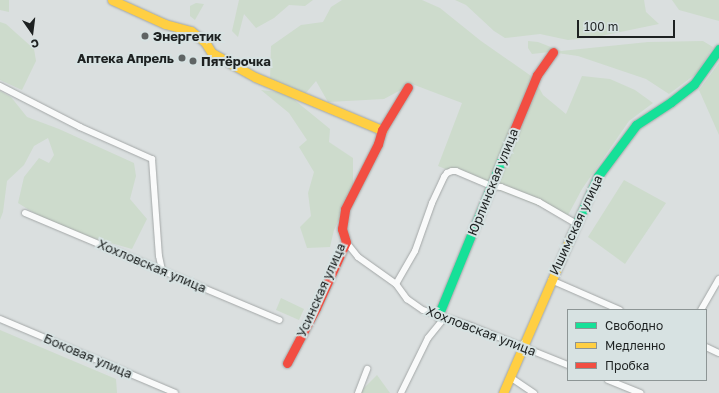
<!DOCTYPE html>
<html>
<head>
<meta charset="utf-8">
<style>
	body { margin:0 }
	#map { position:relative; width:719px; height:393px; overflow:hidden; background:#dadfdf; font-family:"Golos Text",sans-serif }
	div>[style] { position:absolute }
	.green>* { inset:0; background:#cddbcc }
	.roads { filter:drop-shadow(0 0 1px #a3a7a7) drop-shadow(0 0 1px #a3a7a7) }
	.street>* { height:6px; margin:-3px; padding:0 3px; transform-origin:3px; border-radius:3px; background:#f9fafa }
	.fast>* { height:9px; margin:-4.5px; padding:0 4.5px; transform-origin:4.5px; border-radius:4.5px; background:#16e098 }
	.slow>* { height:9px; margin:-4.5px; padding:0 4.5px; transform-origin:4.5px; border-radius:4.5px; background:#ffcf43 }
	.jam>* { height:9px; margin:-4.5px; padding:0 4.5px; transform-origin:4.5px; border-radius:4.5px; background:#f24e42 }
	.dots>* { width:11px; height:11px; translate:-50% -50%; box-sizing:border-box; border:2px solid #d7e2e2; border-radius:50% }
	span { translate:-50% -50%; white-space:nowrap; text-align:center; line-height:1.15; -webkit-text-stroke:4px #d7e2e2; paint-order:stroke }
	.poi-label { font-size:13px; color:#1d2121; font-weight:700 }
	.left { translate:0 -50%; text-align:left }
	.right { translate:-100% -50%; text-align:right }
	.street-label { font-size:13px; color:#1d2121 }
	.legend { position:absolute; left:567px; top:309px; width:140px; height:72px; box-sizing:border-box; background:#d7e2e2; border:1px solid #8d9595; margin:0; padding:5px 7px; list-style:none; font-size:12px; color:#1d2121 }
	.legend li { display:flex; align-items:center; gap:8px; height:20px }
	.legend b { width:20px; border:1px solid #8d9595 }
	.north { position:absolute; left:12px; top:12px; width:40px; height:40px; -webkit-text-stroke:3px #d7e2e2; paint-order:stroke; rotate:166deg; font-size:11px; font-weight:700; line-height:16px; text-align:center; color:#1d2121 }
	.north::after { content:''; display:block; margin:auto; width:14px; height:18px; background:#1d2121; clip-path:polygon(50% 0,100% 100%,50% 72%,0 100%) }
	.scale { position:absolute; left:577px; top:20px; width:98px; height:18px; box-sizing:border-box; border:2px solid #1d2121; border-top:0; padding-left:5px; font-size:12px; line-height:14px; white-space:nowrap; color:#1d2121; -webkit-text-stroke:3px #d7e2e2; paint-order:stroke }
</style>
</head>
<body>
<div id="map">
	<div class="green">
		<div style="clip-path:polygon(0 0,9px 0,9px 12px,0 10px)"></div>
		<div style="clip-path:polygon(239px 0,313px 0,305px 6px,289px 5px,274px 18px,256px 28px,244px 14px,238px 37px,232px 31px)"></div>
		<div style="clip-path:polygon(342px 0,422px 0,440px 8px,481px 41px,534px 78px,543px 95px,566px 114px,582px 76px,610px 79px,635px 90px,653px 103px,629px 121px,582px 189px,567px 217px,438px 166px,462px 103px,412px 84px,384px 99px,328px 102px,316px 81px,305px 94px,270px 81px,271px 46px,301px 25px,323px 22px,331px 7px)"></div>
		<div style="clip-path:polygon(455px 0,644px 0,646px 12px,659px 24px,596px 37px,568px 40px,540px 34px,505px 38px,494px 31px,466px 5px)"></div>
		<div style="clip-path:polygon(672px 0,719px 0,719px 21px,679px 10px)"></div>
		<div style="clip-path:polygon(196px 3px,204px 4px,195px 20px,190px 16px,190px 6px)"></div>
		<div style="clip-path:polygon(0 22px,6px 24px,34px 49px,36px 61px,22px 90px,0 80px)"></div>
		<div style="clip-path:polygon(528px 41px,538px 42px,561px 51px,648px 42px,703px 41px,713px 47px,697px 73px,669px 94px,646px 79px,578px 56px,550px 52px,532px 54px,528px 48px)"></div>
		<div style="clip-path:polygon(719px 63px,719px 135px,699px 90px)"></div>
		<div style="clip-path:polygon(261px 90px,286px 93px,330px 129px,329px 142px,353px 158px,353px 190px,334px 230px,330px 247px,307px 248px,300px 227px,311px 216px,308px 193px,314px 172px,299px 147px,307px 140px,289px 113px)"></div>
		<div style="clip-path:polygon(0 91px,11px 97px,27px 117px,59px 129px,134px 163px,136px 176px,130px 199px,147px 219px,132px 249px,58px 228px,18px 203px,24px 177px,39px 158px,49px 163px,54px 155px,48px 138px,34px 146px,24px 165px,7px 181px,3px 212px,0 220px)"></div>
		<div style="clip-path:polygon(624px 180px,666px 203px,625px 264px,588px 237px)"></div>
		<div style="clip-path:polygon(281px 298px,304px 309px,299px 320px,276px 310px)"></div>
		<div style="clip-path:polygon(0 330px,116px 379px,117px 393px,0 393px)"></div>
		<div style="clip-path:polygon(377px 375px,390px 393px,359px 393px)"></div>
	</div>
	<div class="roads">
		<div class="street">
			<div style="left:0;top:86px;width:90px;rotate:27.1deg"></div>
			<div style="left:80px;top:127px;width:79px;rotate:24deg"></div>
			<div style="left:152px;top:159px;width:97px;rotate:85.9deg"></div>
			<div style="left:159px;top:256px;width:14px;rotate:78deg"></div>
			<div style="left:25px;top:213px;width:276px;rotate:22.8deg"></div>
			<div style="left:346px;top:242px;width:19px;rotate:51deg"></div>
			<div style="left:358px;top:257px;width:47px;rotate:35.4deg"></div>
			<div style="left:396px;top:284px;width:19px;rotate:54deg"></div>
			<div style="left:407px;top:299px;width:19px;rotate:35deg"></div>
			<div style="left:423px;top:310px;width:51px;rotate:18.4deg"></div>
			<div style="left:471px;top:326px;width:105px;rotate:21.9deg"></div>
			<div style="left:551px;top:280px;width:75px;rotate:23.5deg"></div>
			<div style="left:396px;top:284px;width:38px;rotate:-60deg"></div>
			<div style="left:415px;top:251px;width:51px;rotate:-70.5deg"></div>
			<div style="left:432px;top:203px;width:29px;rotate:-65deg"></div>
			<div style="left:444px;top:177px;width:5px;rotate:-53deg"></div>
			<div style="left:447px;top:173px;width:5px;rotate:-22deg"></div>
			<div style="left:452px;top:171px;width:4px"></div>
			<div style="left:456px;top:171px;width:39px;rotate:23deg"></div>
			<div style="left:492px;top:186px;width:9px;rotate:6deg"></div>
			<div style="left:501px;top:187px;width:41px;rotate:21.5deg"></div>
			<div style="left:539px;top:202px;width:42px;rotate:30.3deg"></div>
			<div style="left:701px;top:310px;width:36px;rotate:-60deg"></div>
			<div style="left:0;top:319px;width:190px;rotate:22.9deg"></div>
			<div style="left:706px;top:347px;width:14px;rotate:25deg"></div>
			<div style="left:510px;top:377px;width:29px;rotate:34deg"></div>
			<div style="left:608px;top:380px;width:35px;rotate:22deg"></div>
			<div style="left:358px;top:393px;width:26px;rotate:-69deg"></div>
			<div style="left:401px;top:393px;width:61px;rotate:-63.9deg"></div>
			<div style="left:428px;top:338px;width:26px;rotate:-51deg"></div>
		</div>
		<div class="fast">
			<div style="left:571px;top:236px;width:66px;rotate:-65.8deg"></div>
			<div style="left:598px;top:176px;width:64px;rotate:-53.3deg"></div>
			<div style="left:636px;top:125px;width:42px;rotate:-33.3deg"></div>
			<div style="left:671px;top:102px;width:29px;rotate:-38deg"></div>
			<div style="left:694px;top:84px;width:43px;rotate:-54.5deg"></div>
			<div style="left:438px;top:316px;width:196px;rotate:-67.8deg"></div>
		</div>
		<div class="slow">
			<div style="left:112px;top:0;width:58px;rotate:24.4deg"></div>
			<div style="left:165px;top:24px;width:27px;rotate:15deg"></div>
			<div style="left:191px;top:31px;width:18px;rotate:38deg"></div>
			<div style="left:205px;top:42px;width:13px;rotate:58deg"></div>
			<div style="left:212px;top:53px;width:49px;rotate:29.2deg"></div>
			<div style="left:255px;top:77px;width:138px;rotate:22.7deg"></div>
			<div style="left:503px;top:393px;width:171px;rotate:-66.6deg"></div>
		</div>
		<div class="jam">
			<div style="left:512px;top:135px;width:65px;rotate:-67.4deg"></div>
			<div style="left:537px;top:75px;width:28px;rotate:-55deg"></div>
			<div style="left:287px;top:363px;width:62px;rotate:-62.2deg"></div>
			<div style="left:316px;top:308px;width:72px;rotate:-65.6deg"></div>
			<div style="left:346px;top:242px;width:14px;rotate:-107deg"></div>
			<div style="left:342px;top:229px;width:20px;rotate:-81deg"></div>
			<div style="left:345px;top:209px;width:73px;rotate:-63.1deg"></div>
			<div style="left:378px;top:144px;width:15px;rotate:-74deg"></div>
			<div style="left:382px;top:130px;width:50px;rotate:-58.8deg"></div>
		</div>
	</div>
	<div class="dots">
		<div style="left:145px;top:36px;background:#5f6464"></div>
		<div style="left:182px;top:58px;background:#5f6464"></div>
		<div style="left:193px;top:61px;background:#5f6464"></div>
	</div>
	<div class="poi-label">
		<span class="left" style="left:153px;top:36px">Энергетик</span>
		<span class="right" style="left:174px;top:58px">Аптека Апрель</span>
		<span class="left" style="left:201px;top:61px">Пятёрочка</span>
	</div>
	<div class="street-label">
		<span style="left:493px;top:182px;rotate:-68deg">Юрлинская улица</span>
		<span style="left:576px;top:225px;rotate:-65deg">Ишимская улица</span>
		<span style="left:152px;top:266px;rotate:23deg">Хохловская улица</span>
		<span style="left:321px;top:290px;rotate:-66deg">Усинская улица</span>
		<span style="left:481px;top:331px;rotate:21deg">Хохловская улица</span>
		<span style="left:88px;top:356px;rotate:23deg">Боковая улица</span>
	</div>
	<ul class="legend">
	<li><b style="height:5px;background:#16e098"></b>Свободно</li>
	<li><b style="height:5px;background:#ffcf43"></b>Медленно</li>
	<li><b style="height:5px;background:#f24e42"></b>Пробка</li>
	</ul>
	<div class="north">С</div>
	<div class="scale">100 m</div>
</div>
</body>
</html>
